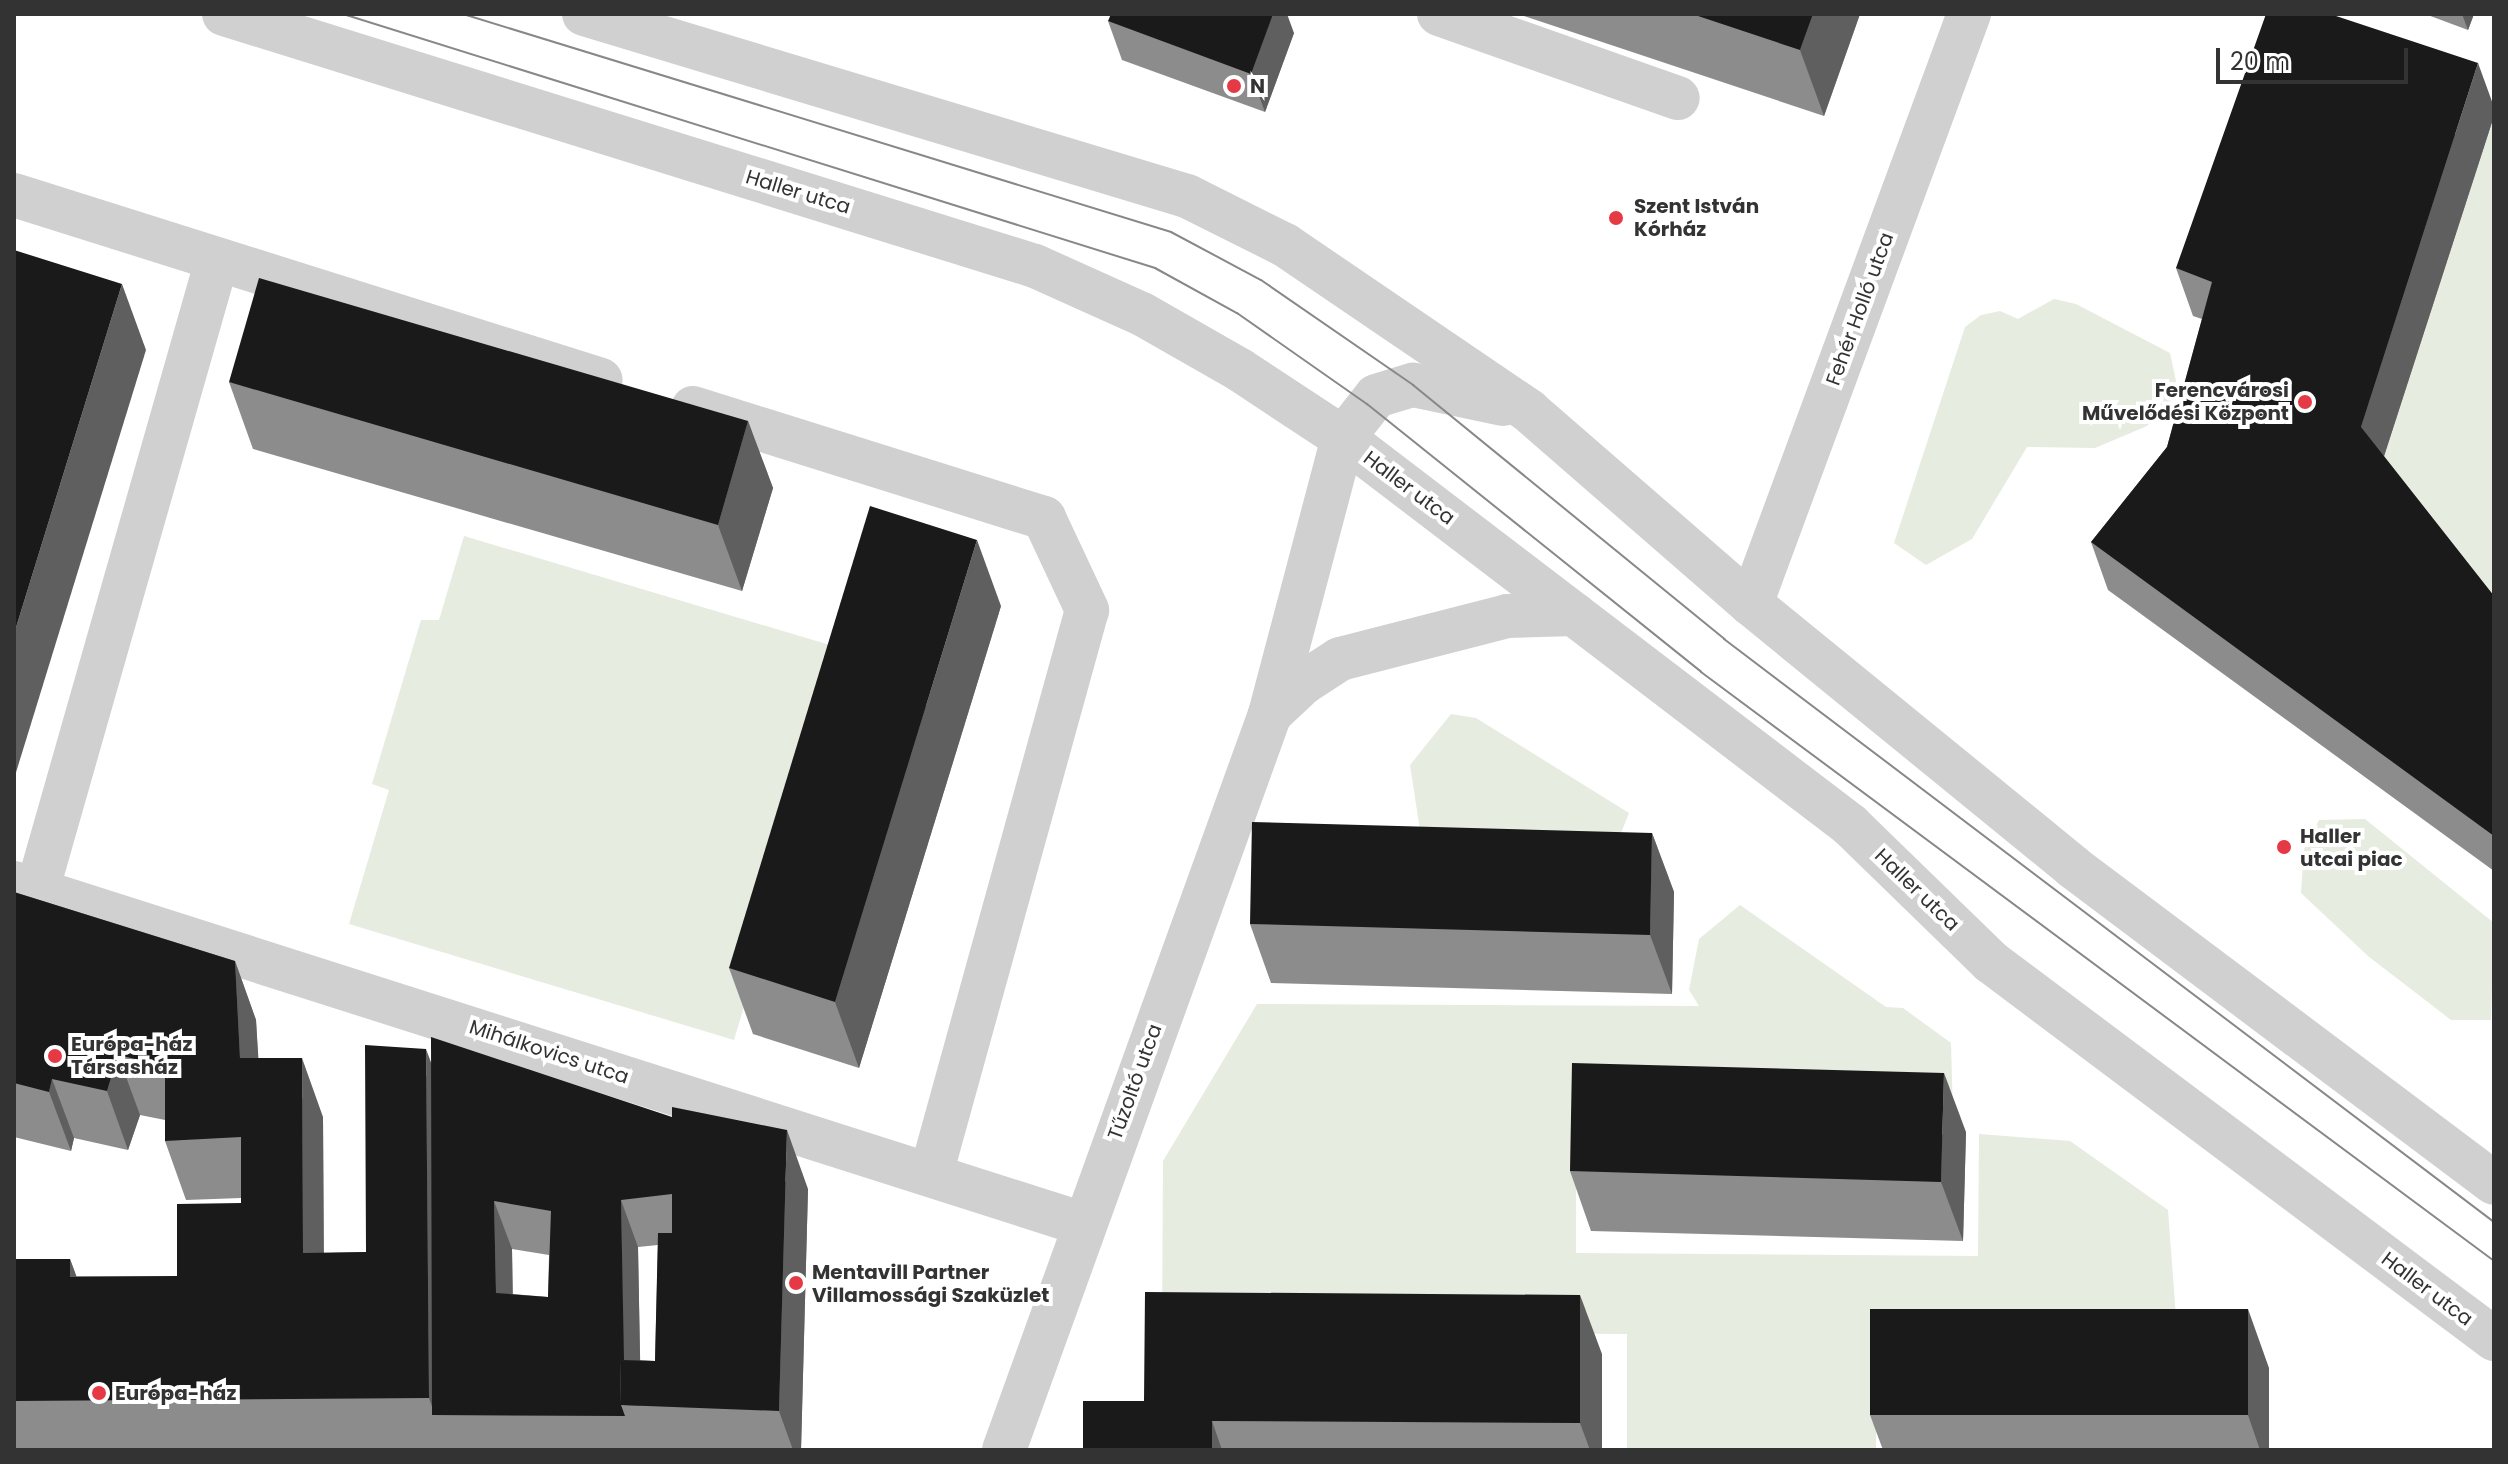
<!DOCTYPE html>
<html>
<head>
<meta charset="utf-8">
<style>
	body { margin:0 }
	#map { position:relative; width:2508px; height:1464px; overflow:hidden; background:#fff; font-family:Poppins,sans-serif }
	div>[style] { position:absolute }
	.green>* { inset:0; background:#e6ecdf }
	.minor>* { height:44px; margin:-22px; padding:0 22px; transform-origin:22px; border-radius:22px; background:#d0d0d0 }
	.tram>* { height:2px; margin:-1px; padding:0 1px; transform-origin:1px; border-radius:1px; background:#888 }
	.wall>* { inset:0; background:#8c8c8c }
	.shaded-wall>* { inset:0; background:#5f5f5f }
	.building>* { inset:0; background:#1a1a1a }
	.dots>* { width:22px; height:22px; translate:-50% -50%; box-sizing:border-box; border:4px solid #fff; border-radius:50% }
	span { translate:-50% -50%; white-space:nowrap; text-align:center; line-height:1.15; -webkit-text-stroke:8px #fff; paint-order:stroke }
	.poi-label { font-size:20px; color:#333; font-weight:700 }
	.left { translate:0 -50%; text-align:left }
	.right { translate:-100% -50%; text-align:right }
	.street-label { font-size:20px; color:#333 }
	.frame { position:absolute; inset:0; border:16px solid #333; pointer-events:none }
	.scale { position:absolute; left:2216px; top:48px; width:192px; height:36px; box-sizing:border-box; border:4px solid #333; border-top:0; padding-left:10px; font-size:24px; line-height:28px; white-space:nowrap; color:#333; -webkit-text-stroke:6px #fff; paint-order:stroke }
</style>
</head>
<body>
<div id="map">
	<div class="green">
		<div style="clip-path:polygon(2494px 116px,2494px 621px,2378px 475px)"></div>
		<div style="clip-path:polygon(2054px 299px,2076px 304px,2170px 353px,2179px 395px,2147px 426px,2095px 448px,2027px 447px,1972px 539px,1926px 565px,1894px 543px,1965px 327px,1981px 315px,2000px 311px,2018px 319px)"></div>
		<div style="clip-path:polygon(464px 536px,850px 651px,734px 1040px,349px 924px,389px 790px,372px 784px,421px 620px,439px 620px)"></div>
		<div style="clip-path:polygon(1451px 714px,1476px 718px,1629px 813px,1613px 853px,1421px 837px,1410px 765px)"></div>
		<div style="clip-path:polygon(2365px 819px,2494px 923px,2491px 1020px,2451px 1020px,2368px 956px,2301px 893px,2304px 849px,2319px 820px)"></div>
		<div style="clip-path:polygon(1740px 905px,1886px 1007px,1903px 1008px,1951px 1043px,1953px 1116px,1576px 1113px,1576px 1253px,1978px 1256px,1979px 1134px,2070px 1141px,2168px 1210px,2179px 1357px,1876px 1357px,1876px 1450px,1627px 1450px,1627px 1334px,1162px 1331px,1163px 1161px,1257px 1004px,1699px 1006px,1689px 990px,1699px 939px)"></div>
	</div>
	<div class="minor">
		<div style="left:224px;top:14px;width:849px;rotate:17.26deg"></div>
		<div style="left:1035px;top:266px;width:117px;rotate:24.2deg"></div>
		<div style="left:1142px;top:314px;width:113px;rotate:29.7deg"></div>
		<div style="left:1240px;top:370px;width:123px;rotate:33.4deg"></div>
		<div style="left:1343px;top:438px;width:638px;rotate:37.35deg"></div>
		<div style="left:1850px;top:825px;width:197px;rotate:44.2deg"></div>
		<div style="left:1991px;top:962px;width:629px;rotate:36.85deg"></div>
		<div style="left:584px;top:14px;width:630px;rotate:16.8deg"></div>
		<div style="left:1187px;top:196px;width:110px;rotate:26.6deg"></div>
		<div style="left:1285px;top:245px;width:295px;rotate:34.2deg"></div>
		<div style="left:1529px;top:411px;width:294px;rotate:41deg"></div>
		<div style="left:1751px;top:604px;width:416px;rotate:39.2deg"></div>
		<div style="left:2073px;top:867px;width:526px;rotate:36.89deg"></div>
		<div style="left:1439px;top:14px;width:253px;rotate:19.4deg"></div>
		<div style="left:14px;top:195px;width:615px;rotate:17.49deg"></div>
		<div style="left:693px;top:408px;width:368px;rotate:17.4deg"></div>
		<div style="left:1044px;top:518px;width:102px;rotate:64.9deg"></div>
		<div style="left:1087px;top:610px;width:585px;rotate:105.46deg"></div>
		<div style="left:1751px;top:604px;width:629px;rotate:-69.72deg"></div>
		<div style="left:1270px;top:714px;width:45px;rotate:-43.2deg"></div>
		<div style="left:1303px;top:683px;width:44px;rotate:-33deg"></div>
		<div style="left:1340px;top:659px;width:172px;rotate:-14.4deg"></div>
		<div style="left:1507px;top:616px;width:67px;rotate:-1.7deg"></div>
		<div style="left:14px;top:883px;width:1122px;rotate:17.69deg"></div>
		<div style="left:37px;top:891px;width:656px;rotate:-74.08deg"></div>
		<div style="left:1004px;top:1450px;width:783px;rotate:-70.13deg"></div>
		<div style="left:1270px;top:714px;width:285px;rotate:-75.2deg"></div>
		<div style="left:1343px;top:438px;width:53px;rotate:-51.8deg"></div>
		<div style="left:1376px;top:396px;width:39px;rotate:-17deg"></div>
		<div style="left:1413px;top:385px;width:92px;rotate:11.9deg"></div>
	</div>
	<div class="tram">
		<div style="left:343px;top:14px;width:851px;rotate:17.37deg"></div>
		<div style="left:1155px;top:268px;width:94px;rotate:28.8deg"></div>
		<div style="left:1237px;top:313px;width:159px;rotate:35deg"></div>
		<div style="left:1367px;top:404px;width:428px;rotate:38.7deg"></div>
		<div style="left:1701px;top:672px;width:988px;rotate:36.6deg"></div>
		<div style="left:463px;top:14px;width:741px;rotate:17.11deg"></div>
		<div style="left:1171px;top:232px;width:102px;rotate:28.1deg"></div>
		<div style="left:1261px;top:280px;width:185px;rotate:34.6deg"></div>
		<div style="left:1413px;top:385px;width:402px;rotate:39.2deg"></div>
		<div style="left:1724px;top:639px;width:966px;rotate:37.13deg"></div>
	</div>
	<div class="wall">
		<div style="clip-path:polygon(1518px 14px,1860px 14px,1824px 116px)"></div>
		<div style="clip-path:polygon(2425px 14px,2474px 14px,2468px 30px)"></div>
		<div style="clip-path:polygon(1108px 21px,1294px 33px,1265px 112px,1122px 60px)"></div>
		<div style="clip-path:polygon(2494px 116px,2384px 456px,2494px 596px,2494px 871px,2108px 590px,2091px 542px,2167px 447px,2202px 319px,2193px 316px,2176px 268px)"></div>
		<div style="clip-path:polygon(229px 382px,748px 421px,773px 488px,742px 591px,253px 449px)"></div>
		<div style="clip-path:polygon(1001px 606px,859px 1068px,753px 1034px,729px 968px)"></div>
		<div style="clip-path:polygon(1652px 833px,1674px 892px,1672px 994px,1271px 983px,1250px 924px)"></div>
		<div style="clip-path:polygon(evenodd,14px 892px,235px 961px,256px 1020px,258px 1058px,323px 1117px,324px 1253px,366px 1252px,431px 1063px,808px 1189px,801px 1450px,14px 1450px,14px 1259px,70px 1259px,76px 1276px,177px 1276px,241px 1203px,241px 1198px,186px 1200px,165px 1141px,165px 1120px,140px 1115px,128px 1150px,74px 1138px,71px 1151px,14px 1137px,14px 892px,658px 1245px,655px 1361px,640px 1360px,638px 1247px,658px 1245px,14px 892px,512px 1249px,549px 1255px,548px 1297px,513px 1294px,512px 1249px)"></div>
		<div style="clip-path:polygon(1966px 1132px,1963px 1241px,1591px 1231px,1570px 1171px)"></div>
		<div style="clip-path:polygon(1602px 1354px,1602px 1450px,1083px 1450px,1144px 1401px)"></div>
		<div style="clip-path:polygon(2269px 1368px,2269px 1450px,1883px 1450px,1870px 1415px)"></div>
	</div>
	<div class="shaded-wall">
		<div style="clip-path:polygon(1267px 14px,1287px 14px,1294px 33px,1265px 112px,1251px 74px)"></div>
		<div style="clip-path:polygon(1813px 14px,1860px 14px,1824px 116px,1800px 50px)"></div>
		<div style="clip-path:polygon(2462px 14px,2474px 14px,2468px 30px)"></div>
		<div style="clip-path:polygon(2478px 63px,2494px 107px,2494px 116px,2378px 475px,2361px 427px)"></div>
		<div style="clip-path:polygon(122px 284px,146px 350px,14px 779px,14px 634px)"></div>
		<div style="clip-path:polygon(748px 421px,773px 488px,742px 591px,718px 525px)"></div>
		<div style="clip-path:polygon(977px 540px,1001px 606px,859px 1068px,835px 1002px)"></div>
		<div style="clip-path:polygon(1652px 833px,1674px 892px,1672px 994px,1650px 935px)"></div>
		<div style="clip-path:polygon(235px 961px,256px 1020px,262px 1117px,240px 1058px)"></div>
		<div style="clip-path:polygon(426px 1049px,448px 1108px,435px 1415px,429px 1398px)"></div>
		<div style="clip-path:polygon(118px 1055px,140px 1115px,128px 1150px,107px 1091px)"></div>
		<div style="clip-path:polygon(302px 1058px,323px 1117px,324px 1312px,303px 1253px)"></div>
		<div style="clip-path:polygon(1944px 1073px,1966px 1132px,1963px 1241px,1941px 1182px)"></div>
		<div style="clip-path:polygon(52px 1079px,74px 1138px,71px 1151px,49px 1092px)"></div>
		<div style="clip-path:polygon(787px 1130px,808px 1189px,801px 1450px,793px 1450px,779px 1411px)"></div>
		<div style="clip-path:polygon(621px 1200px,638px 1247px,641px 1406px,624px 1405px)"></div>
		<div style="clip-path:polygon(494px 1201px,512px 1249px,513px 1340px,496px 1293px)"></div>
		<div style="clip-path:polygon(70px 1259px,92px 1318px,70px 1277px)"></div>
		<div style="clip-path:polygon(1580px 1295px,1602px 1354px,1602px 1450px,1590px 1450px,1580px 1423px)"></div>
		<div style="clip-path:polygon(2248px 1309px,2269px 1368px,2269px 1450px,2260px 1450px,2248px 1415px)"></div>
		<div style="clip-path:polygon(1212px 1421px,1222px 1450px,1212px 1450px)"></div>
	</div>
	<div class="building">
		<div style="clip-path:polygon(1111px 14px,1273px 14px,1251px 74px,1108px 21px)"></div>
		<div style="clip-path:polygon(1692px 14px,1813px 14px,1800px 50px)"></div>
		<div style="clip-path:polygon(2266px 14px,2330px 14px,2478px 63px,2361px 427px,2494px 596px,2494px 836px,2091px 542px,2167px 447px,2212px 282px,2176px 268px)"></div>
		<div style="clip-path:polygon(14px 250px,122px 284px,14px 634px)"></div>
		<div style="clip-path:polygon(259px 278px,748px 421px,718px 525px,229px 382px)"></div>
		<div style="clip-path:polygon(870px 506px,977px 540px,835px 1002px,729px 968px)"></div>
		<div style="clip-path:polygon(1252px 822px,1652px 833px,1650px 935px,1250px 924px)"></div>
		<div style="clip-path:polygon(14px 892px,235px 961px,240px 1058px,302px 1058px,303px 1253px,366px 1252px,365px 1045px,426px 1049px,429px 1398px,14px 1401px,14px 1259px,70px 1259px,70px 1277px,177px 1276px,177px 1204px,241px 1203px,241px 1137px,165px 1141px,165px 1066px,118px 1055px,107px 1091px,52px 1079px,49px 1092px,14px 1083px)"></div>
		<div style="clip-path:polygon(evenodd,431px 1037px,672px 1117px,672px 1194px,621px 1200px,624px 1360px,620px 1360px,621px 1405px,625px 1416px,432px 1415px,431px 1037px,494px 1201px,551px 1211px,548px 1297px,496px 1293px,494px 1201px)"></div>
		<div style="clip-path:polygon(1572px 1063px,1944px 1073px,1941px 1182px,1570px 1171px)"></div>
		<div style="clip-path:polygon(672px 1107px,787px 1130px,779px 1411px,621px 1405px,620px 1360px,655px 1361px,658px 1233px,672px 1233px)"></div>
		<div style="clip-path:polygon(1145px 1292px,1580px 1295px,1580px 1423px,1212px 1421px,1212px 1450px,1083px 1450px,1083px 1401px,1144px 1401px)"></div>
		<div style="clip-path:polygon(1870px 1309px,2248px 1309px,2248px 1415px,1870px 1415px)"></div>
	</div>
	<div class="dots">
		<div style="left:1234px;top:86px;background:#e63946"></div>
		<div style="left:1616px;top:218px;background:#e63946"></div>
		<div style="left:2305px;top:402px;background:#e63946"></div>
		<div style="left:2284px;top:847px;background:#e63946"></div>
		<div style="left:55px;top:1056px;background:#e63946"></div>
		<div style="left:796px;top:1283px;background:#e63946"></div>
		<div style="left:99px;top:1393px;background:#e63946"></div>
	</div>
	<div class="poi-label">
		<span class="left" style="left:1250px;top:86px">N</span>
		<span class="left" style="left:1634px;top:218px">Szent István<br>Kórház</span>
		<span class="right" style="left:2289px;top:402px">Ferencvárosi<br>Művelődési Központ</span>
		<span class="left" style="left:2300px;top:848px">Haller<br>utcai piac</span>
		<span class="left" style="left:71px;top:1056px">Európa-ház<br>Társasház</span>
		<span class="left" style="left:812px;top:1284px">Mentavill Partner<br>Villamossági Szaküzlet</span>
		<span class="left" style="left:115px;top:1393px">Európa-ház</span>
	</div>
	<div class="street-label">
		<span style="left:798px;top:192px;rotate:17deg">Haller utca</span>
		<span style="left:1860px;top:309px;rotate:-70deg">Fehér Holló utca</span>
		<span style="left:1409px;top:488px;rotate:37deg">Haller utca</span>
		<span style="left:1917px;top:890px;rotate:44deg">Haller utca</span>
		<span style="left:549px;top:1052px;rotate:18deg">Mihálkovics utca</span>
		<span style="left:1135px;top:1082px;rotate:-70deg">Tűzoltó utca</span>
		<span style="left:2427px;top:1289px;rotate:37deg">Haller utca</span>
	</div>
	<div class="frame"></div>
	<div class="scale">20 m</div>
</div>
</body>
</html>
